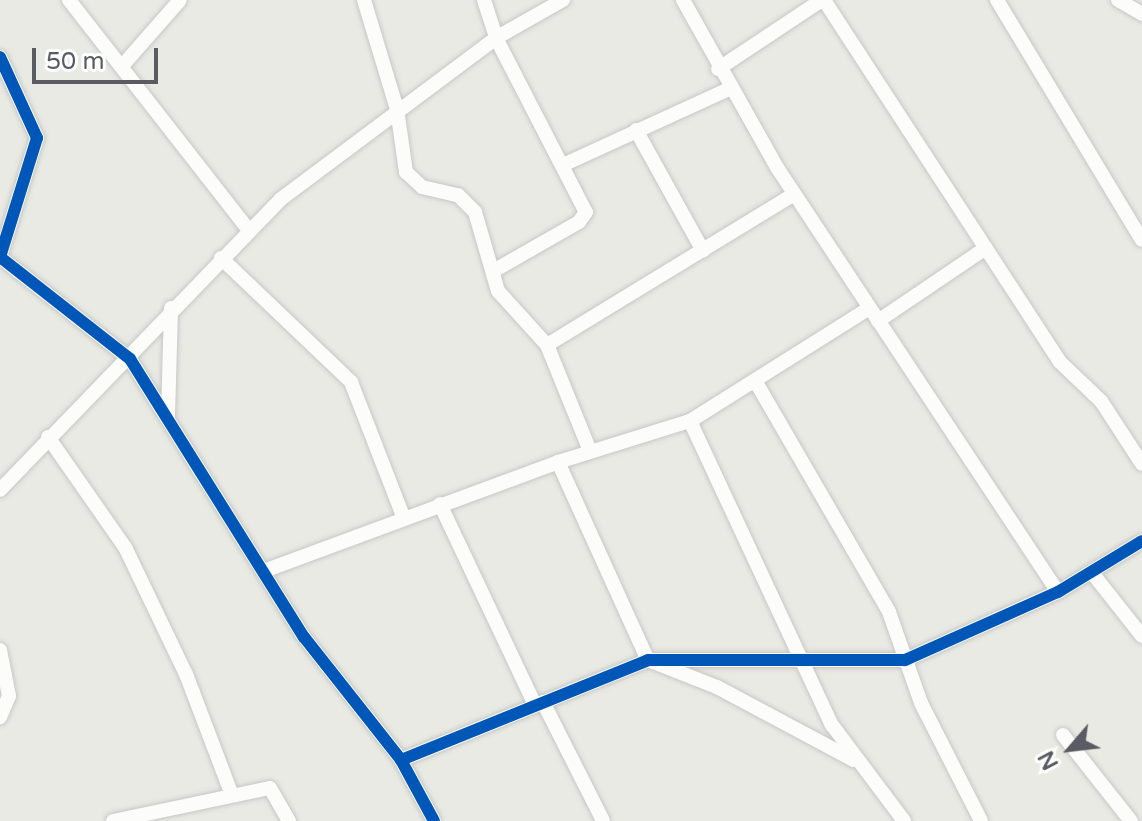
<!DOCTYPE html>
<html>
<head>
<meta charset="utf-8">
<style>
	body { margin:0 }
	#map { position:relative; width:1142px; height:821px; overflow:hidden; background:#eaeae4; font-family:"Varela Round",sans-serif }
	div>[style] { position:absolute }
	.roads { filter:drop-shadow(0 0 2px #c6c8c6) drop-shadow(0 0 2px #c6c8c6) }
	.minor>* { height:14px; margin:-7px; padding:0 7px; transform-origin:7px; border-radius:7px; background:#fcfcfb }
	.cycleway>* { height:12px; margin:-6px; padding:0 6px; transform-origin:6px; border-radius:6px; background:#0057b8 }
	span { translate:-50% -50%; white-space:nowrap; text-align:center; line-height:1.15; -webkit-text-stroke:6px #fff; paint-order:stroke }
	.north { position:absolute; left:1030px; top:709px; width:80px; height:80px; -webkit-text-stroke:6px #fff; paint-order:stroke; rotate:242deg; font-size:22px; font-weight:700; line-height:32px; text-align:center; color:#595c62 }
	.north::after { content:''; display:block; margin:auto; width:28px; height:36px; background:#595c62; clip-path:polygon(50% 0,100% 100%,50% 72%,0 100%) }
	.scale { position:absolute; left:32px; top:48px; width:126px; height:36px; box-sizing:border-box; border:4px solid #595c62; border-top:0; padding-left:10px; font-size:24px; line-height:28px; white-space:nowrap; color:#595c62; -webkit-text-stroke:6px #fff; paint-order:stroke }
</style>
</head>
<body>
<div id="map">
	<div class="roads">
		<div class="minor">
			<div style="left:69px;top:0;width:289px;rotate:52deg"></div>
			<div style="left:364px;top:0;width:114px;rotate:73.2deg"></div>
			<div style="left:397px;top:109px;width:64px;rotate:81.9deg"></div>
			<div style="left:406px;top:172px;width:22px;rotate:43deg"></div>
			<div style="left:422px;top:187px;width:37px;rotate:13deg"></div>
			<div style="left:458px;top:195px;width:24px;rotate:45deg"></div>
			<div style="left:475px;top:212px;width:82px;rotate:73.8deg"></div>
			<div style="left:498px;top:291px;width:73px;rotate:47.8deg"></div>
			<div style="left:547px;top:345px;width:114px;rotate:67.9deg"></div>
			<div style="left:484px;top:0;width:40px;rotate:72deg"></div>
			<div style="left:496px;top:38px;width:196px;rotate:62.7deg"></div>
			<div style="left:586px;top:212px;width:12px;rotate:125deg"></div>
			<div style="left:579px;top:222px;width:99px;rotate:150.3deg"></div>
			<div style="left:683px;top:0;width:194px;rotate:60.7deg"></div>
			<div style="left:778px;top:169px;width:507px;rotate:56.5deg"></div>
			<div style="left:824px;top:0;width:432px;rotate:56.9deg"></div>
			<div style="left:1060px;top:362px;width:57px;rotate:43.6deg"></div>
			<div style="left:1101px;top:401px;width:75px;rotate:56.9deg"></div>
			<div style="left:997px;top:0;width:280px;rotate:58.9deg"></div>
			<div style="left:1118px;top:0;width:28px;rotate:30deg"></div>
			<div style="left:0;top:57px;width:89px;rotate:65.4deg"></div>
			<div style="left:37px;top:138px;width:125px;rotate:107.3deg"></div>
			<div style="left:0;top:257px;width:165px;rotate:38.1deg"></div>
			<div style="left:130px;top:359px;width:328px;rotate:58deg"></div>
			<div style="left:304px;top:637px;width:157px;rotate:51.7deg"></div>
			<div style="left:401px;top:760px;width:69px;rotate:61.6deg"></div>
			<div style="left:123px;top:65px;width:86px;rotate:-48.8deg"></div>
			<div style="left:718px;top:69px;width:125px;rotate:-33.6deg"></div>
			<div style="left:636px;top:130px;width:138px;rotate:61deg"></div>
			<div style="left:565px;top:164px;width:180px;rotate:-24.6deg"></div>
			<div style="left:221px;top:258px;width:180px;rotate:43.6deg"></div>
			<div style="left:351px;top:382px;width:144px;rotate:68.8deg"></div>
			<div style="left:878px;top:321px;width:130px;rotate:-34.1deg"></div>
			<div style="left:547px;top:345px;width:289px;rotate:-31.4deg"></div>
			<div style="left:757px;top:384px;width:263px;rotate:59.9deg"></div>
			<div style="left:889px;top:612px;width:96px;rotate:70.6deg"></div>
			<div style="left:921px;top:703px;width:132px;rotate:63deg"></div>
			<div style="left:168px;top:416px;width:108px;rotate:-88.4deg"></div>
			<div style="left:690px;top:421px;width:336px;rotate:65deg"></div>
			<div style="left:832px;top:725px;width:120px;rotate:53.1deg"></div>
			<div style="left:48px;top:437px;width:136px;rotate:55.1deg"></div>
			<div style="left:126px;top:549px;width:139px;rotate:64.4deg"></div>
			<div style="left:186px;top:674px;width:129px;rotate:69.2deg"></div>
			<div style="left:558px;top:462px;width:217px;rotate:65.6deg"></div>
			<div style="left:648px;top:660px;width:74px;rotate:21.4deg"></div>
			<div style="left:717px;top:687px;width:155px;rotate:28.1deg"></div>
			<div style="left:0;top:490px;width:405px;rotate:-46deg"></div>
			<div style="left:281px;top:199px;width:269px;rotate:-36.8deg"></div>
			<div style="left:496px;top:38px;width:77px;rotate:-29.6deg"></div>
			<div style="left:440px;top:504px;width:222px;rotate:64.7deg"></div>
			<div style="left:264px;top:571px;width:314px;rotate:-20.3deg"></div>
			<div style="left:558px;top:462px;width:138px;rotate:-17.3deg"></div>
			<div style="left:690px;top:421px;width:210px;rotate:-32.2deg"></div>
			<div style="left:1093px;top:574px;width:79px;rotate:51.7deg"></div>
			<div style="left:0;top:650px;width:47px;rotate:78.9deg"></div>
			<div style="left:9px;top:696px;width:23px;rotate:113deg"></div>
			<div style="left:543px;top:702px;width:133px;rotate:63.2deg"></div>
			<div style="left:1063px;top:735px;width:110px;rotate:51.7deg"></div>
			<div style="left:401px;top:760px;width:266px;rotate:-22deg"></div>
			<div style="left:648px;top:660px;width:257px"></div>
			<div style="left:905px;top:660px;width:167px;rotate:-24deg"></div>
			<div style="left:1058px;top:592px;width:98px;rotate:-31.3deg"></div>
			<div style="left:113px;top:821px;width:160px;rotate:-11.9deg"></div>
			<div style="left:270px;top:788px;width:38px;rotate:60deg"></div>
		</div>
	</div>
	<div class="cycleway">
		<div style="left:0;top:57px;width:89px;rotate:65.4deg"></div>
		<div style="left:37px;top:138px;width:125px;rotate:107.3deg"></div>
		<div style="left:0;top:257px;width:165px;rotate:38.1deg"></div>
		<div style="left:130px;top:359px;width:328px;rotate:58deg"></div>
		<div style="left:304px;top:637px;width:157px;rotate:51.7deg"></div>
		<div style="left:401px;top:760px;width:69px;rotate:61.6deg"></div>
		<div style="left:401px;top:760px;width:266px;rotate:-22deg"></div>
		<div style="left:648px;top:660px;width:257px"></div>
		<div style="left:905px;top:660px;width:167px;rotate:-24deg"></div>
		<div style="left:1058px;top:592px;width:98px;rotate:-31.3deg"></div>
	</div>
	<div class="north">N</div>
	<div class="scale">50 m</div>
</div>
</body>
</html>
